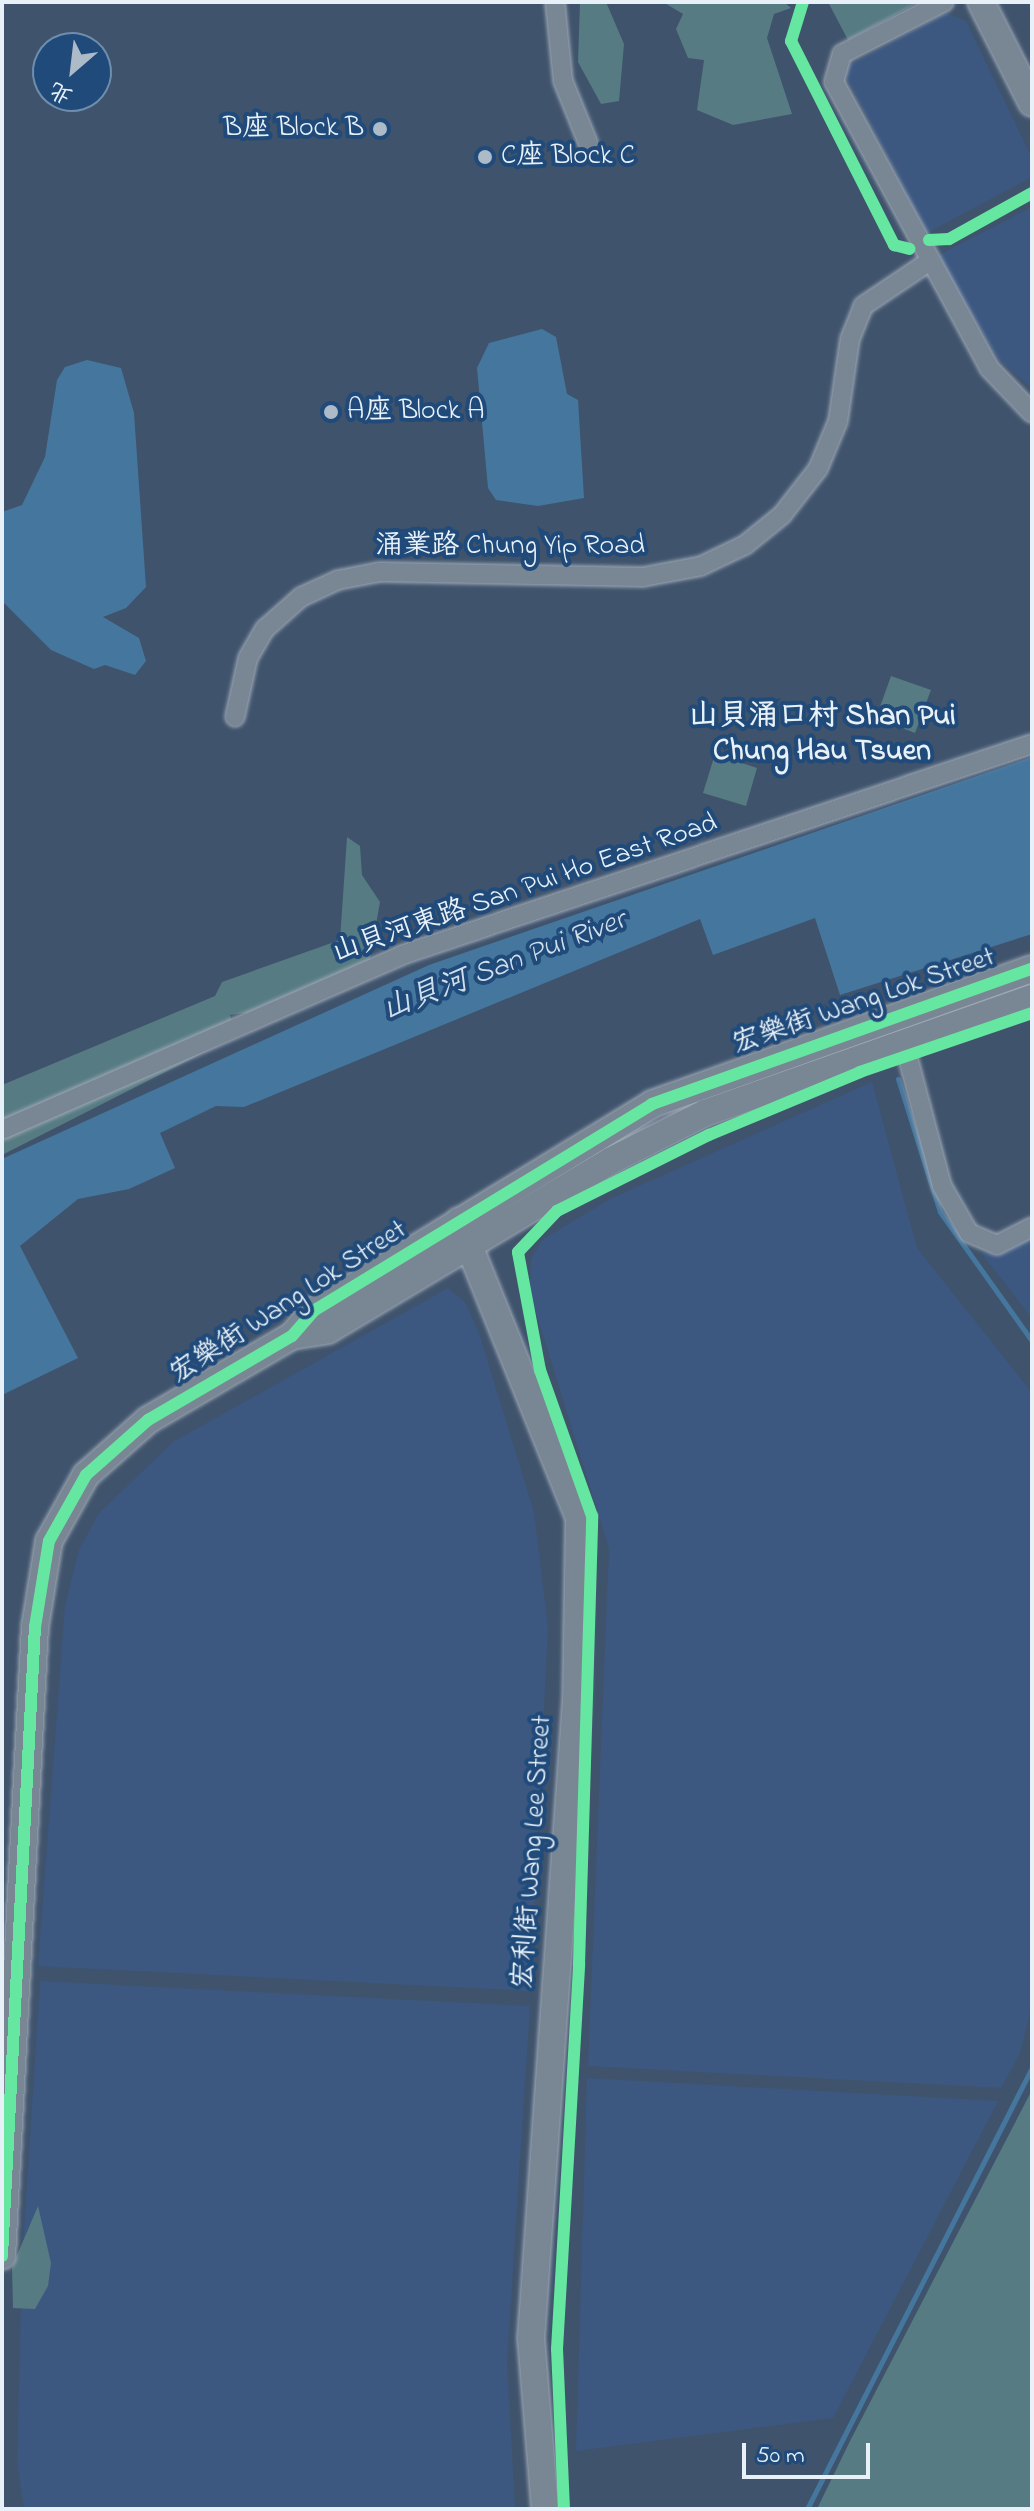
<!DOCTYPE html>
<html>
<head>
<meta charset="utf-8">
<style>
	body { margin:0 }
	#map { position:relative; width:1034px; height:2511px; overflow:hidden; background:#3f536c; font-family:"Indie Flower","LXGW WenKai TC",sans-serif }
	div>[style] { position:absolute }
	.built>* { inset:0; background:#3c5881 }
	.green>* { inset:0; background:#567b83 }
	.water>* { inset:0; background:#45779e }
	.stream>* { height:5px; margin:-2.5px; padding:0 2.5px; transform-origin:2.5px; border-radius:2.5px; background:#45779e }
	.roads { filter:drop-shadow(0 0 2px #9fa9b6) drop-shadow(0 0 2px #9fa9b6) }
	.street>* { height:18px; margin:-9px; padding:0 9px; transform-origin:9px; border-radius:9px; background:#798694 }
	.secondary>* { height:26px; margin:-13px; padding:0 13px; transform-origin:13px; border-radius:13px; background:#798694 }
	.cycleway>* { height:12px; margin:-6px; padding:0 6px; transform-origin:6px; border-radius:6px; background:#66e7a1 }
	.dots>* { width:22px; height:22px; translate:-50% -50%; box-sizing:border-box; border:4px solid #1f4a7a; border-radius:50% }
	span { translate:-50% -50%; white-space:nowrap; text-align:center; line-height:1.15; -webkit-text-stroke:8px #1f4a7a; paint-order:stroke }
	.poi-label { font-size:28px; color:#e8f1f8 }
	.right { translate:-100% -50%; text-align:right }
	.left { translate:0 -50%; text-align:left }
	.street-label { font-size:28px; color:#e8f1f8 }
	.neighbourhood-label { font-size:30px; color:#e8f1f8; font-weight:700 }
	.water-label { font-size:30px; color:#d0dfeb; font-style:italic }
	.frame { position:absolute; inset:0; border:4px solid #e8f1f8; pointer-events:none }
	.north { position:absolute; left:32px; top:32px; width:80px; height:80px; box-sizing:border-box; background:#1f4a7a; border:2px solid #6f8dac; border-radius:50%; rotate:208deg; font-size:22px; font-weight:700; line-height:32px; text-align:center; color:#e8f1f8 }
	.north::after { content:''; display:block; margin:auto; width:28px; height:36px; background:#adbac7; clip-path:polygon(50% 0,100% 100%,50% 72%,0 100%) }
	.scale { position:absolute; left:742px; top:2443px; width:128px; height:36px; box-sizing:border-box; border:4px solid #e8f1f8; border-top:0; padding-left:10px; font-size:24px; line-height:28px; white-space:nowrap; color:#e8f1f8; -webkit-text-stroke:6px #1f4a7a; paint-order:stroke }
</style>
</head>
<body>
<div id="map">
	<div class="built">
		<div style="clip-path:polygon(946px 13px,966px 21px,1032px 158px,1032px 177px,927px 233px,842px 69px)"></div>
		<div style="clip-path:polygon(1032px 207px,1032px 388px,999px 360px,937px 256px)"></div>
		<div style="clip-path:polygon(872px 1082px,917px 1248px,1032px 1393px,1032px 2005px,1020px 2053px,1001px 2088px,588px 2066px,609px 1548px,530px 1293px,531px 1259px,543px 1239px,612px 1198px)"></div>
		<div style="clip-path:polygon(1032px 1237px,1032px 1318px,982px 1254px)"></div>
		<div style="clip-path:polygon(448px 1288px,465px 1302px,479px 1333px,534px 1512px,548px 1627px,530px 1991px,38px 1966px,65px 1606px,79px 1550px,99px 1513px,173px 1442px)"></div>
		<div style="clip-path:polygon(40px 1981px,530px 2006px,507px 2360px,515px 2509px,24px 2509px,17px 2462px,22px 2262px)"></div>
		<div style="clip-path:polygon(587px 2078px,998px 2101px,833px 2418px,576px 2451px)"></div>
	</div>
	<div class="green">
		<div style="clip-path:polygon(580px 2px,606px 2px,624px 44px,619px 101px,601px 104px,578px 62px)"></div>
		<div style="clip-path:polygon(663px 2px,784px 2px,791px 8px,774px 14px,767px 38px,792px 114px,733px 125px,697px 110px,704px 60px,688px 58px,676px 29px,683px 14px)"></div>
		<div style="clip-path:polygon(828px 2px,919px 2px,848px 40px)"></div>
		<div style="clip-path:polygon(891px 676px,931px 690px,915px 733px,876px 718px)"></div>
		<div style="clip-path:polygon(715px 754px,757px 768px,746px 806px,703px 793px)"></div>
		<div style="clip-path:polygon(347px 837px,360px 846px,362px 875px,380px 902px,366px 981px,255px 1028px,245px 1013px,230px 1015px,236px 1036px,2px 1155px,2px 1085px,215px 996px,222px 982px,340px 940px)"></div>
		<div style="clip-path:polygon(1032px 2090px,1032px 2509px,817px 2509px,850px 2441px)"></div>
		<div style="clip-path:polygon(38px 2206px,51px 2263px,48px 2286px,35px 2309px,13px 2308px,12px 2267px)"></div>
	</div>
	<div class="water">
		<div style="clip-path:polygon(542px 329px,556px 337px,567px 394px,578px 400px,584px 498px,538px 506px,496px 500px,488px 488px,477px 368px,489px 343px)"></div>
		<div style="clip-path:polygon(87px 360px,121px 368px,134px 413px,146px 587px,126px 608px,103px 617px,139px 638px,146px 661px,135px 675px,105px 665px,94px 669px,51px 650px,2px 601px,2px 512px,22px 505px,45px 457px,57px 380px,65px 367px)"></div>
		<div style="clip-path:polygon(1032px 757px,1032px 934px,840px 995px,815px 918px,713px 955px,700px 919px,244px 1107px,216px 1106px,160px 1133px,175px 1168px,129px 1189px,78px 1199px,20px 1246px,78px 1358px,2px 1395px,2px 1159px,429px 965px)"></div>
	</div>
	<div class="stream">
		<div style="left:898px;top:1079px;width:139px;rotate:72.5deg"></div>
		<div style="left:940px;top:1212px;width:158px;rotate:54.5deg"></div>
		<div style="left:807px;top:2509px;width:495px;rotate:-63deg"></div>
	</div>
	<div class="roads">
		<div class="street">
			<div style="left:555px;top:2px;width:79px;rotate:84.2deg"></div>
			<div style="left:563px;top:81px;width:67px;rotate:68deg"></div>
			<div style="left:944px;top:2px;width:114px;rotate:153deg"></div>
			<div style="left:842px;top:54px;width:29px;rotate:106deg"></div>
			<div style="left:834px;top:82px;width:325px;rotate:61.5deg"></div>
			<div style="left:989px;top:368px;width:62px;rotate:46.3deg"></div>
			<div style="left:235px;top:717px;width:60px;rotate:-77.6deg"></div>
			<div style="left:248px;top:658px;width:34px;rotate:-60deg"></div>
			<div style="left:265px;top:629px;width:48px;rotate:-41.6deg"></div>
			<div style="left:301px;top:597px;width:41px;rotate:-24.7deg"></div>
			<div style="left:338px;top:580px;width:43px;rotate:-10.8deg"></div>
			<div style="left:380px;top:572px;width:263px;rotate:1.1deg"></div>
			<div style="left:643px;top:577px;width:59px;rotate:-10.7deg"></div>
			<div style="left:701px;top:566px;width:49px;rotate:-25.5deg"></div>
			<div style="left:745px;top:545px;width:48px;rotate:-39deg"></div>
			<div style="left:782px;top:515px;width:58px;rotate:-52deg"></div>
			<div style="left:818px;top:469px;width:52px;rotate:-67.4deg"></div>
			<div style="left:838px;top:421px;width:83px;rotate:-81.7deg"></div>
			<div style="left:850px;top:339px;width:35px;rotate:-68deg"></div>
			<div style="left:863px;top:306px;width:77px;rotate:-33.9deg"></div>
			<div style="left:904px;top:1043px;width:148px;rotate:75.1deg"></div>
			<div style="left:942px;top:1186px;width:54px;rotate:60.1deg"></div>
			<div style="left:969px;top:1233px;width:30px;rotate:23deg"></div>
			<div style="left:997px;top:1245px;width:39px;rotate:-27deg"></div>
			<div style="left:2px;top:1130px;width:437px;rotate:-23.6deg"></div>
			<div style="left:402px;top:955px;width:664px;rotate:-18.52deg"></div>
		</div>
		<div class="secondary">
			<div style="left:981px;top:2px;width:113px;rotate:63.2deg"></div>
			<div style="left:459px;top:1221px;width:320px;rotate:68deg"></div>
			<div style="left:579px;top:1518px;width:182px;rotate:90.9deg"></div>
			<div style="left:576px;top:1700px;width:640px;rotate:94.03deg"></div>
			<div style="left:531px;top:2338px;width:172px;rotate:85.3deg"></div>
			<div style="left:292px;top:1336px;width:36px;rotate:-9deg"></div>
			<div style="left:328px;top:1330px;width:331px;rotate:-30.9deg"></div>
			<div style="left:612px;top:1160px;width:104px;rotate:-26.8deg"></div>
			<div style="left:705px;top:1113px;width:347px;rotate:-19.4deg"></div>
			<div style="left:2px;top:2256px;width:630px;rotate:-87deg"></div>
			<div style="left:35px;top:1627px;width:87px;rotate:-80.8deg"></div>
			<div style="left:49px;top:1541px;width:76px;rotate:-60.7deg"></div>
			<div style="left:86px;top:1475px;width:83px;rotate:-41.6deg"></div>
			<div style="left:148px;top:1420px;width:167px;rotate:-30.3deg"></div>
			<div style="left:292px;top:1336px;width:35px;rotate:-49deg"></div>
			<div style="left:315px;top:1310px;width:395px;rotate:-31.4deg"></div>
			<div style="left:652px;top:1104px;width:403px;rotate:-19.6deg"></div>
		</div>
	</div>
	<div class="cycleway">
		<div style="left:803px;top:2px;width:41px;rotate:107.1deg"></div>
		<div style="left:791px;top:41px;width:229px;rotate:63.2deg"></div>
		<div style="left:894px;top:245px;width:16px;rotate:14deg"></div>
		<div style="left:929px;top:240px;width:20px;rotate:-3deg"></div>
		<div style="left:949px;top:239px;width:95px;rotate:-29deg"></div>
		<div style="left:2px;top:2256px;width:630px;rotate:-87deg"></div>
		<div style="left:35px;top:1627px;width:87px;rotate:-80.8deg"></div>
		<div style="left:49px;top:1541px;width:76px;rotate:-60.7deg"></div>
		<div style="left:86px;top:1475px;width:83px;rotate:-41.6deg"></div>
		<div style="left:148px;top:1420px;width:167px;rotate:-30.3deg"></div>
		<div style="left:292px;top:1336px;width:35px;rotate:-49deg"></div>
		<div style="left:315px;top:1310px;width:395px;rotate:-31.4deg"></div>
		<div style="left:652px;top:1104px;width:403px;rotate:-19.6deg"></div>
		<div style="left:564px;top:2509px;width:160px;rotate:-92.5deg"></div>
		<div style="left:557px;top:2349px;width:386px;rotate:-86.7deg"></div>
		<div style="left:579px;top:1964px;width:448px;rotate:-88.3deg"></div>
		<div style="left:592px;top:1516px;width:155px;rotate:-109.6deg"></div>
		<div style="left:540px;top:1370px;width:120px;rotate:-100.6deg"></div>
		<div style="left:518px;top:1252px;width:57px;rotate:-46.4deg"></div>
		<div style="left:557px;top:1211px;width:170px;rotate:-26.6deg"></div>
		<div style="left:709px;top:1135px;width:164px;rotate:-22.6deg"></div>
		<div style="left:860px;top:1072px;width:182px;rotate:-18.9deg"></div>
	</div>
	<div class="dots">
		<div style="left:380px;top:129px;background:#adbac7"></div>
		<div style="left:485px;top:157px;background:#adbac7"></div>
		<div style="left:331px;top:412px;background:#adbac7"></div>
	</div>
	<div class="poi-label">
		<span class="right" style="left:364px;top:129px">B座 Block B</span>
		<span class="left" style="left:501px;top:157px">C座 Block C</span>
		<span class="left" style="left:347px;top:412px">A座 Block A</span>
	</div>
	<div class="street-label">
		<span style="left:510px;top:547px">涌業路 Chung Yip Road</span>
		<span style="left:525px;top:889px;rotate:-19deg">山貝河東路 San Pui Ho East Road</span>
		<span style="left:864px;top:1002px;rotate:-19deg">宏樂街 Wang Lok Street</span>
		<span style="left:289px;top:1303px;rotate:-33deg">宏樂街 Wang Lok Street</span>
		<span style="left:534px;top:1852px;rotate:-86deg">宏利街 Wang Lee Street</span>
	</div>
	<div class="neighbourhood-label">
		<span style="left:822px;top:734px">山貝涌口村 Shan Pui<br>Chung Hau Tsuen</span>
	</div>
	<div class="water-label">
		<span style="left:504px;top:966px;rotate:-21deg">山貝河 San Pui River</span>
	</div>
	<div class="frame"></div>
	<div class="north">北</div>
	<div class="scale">50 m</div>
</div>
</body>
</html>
